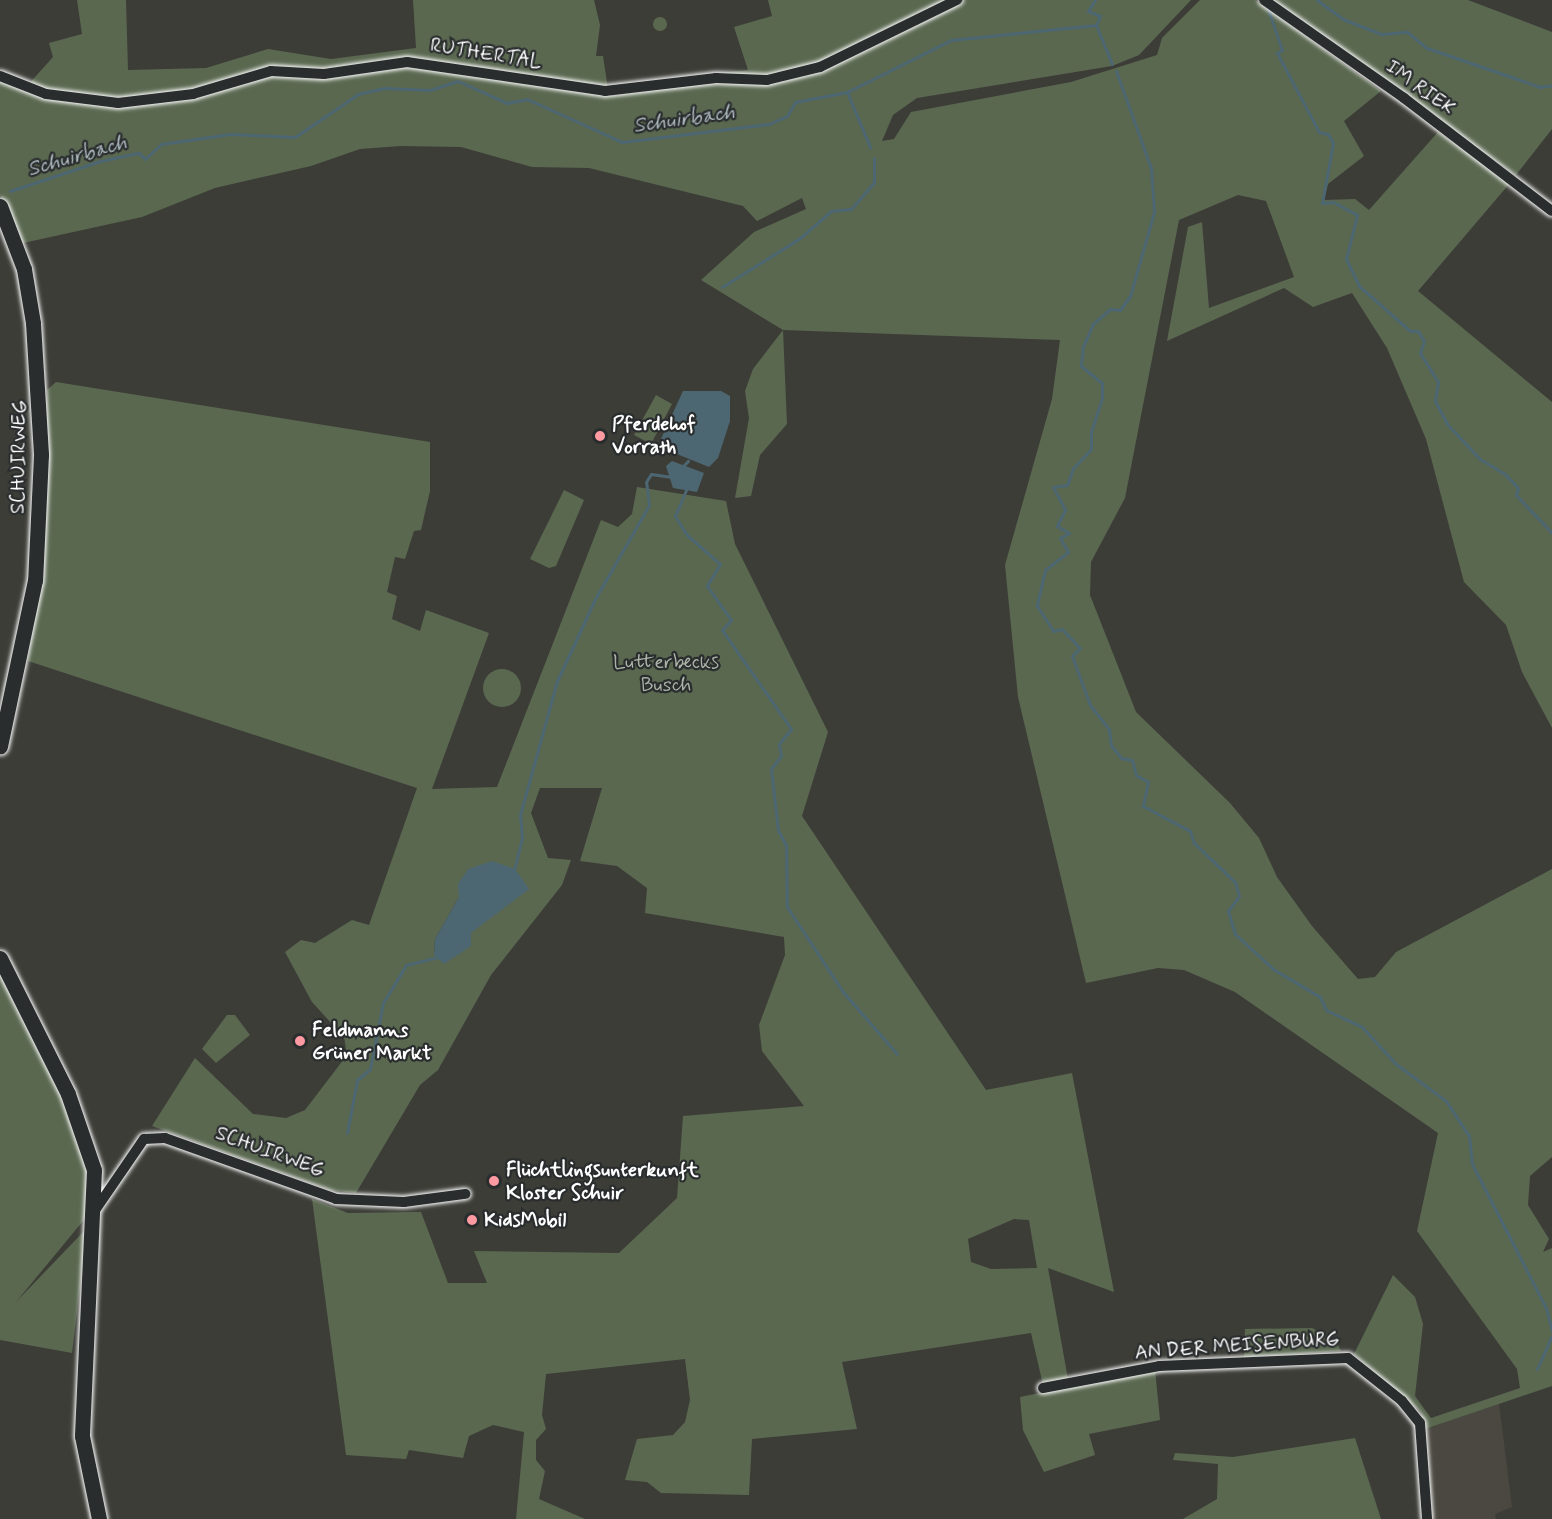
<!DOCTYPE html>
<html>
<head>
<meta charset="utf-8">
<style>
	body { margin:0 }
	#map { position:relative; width:1552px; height:1519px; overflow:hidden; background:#3d3d38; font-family:Mynerve,sans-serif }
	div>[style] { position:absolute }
	.built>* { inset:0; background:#4a4840 }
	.green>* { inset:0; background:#5a6850 }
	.round { border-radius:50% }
	.water>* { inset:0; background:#4d6772 }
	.stream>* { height:3px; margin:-1.5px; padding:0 1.5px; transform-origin:1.5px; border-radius:1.5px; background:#4d6772 }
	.roads { filter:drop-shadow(0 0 2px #fff) drop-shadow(0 0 2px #fff) }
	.street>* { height:10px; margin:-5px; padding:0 5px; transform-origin:5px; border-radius:5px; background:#2a2d2e }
	.secondary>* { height:15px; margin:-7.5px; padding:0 7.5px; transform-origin:7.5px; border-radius:7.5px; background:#2a2d2e }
	.dots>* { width:16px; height:16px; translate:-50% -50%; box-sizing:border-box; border:3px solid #2a2d2e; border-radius:50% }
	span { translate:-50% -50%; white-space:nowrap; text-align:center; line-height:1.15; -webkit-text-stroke:4.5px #2a2d2e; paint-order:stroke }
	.street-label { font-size:20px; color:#fff }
	.poi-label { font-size:20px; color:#fff; font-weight:700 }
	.left { translate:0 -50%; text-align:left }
	.park-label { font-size:20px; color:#acb4a8 }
	.water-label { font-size:21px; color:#afbbc0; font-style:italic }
</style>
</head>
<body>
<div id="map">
	<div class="built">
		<div style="clip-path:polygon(1499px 1403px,1512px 1507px,1495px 1514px,1496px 1519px,1431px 1519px,1425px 1429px)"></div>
	</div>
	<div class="green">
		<div style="clip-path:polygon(77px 0,126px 0,128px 70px,206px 68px,268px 49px,331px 59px,416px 48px,413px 0,594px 0,600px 25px,596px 56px,603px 56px,608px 89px,417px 59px,323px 71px,289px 67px,191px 91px,117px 101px,27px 86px,53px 57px,49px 43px,82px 34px)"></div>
		<div style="clip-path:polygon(768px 0,950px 0,818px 64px,762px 77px,710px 74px,748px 70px,734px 27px,772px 16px)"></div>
		<div style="clip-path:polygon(963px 0,1191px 0,1139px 55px,1112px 66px,917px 98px,893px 115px,882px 141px,894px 139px,911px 112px,1071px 82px,1157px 55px,1162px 38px,1200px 0,1255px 0,1381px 91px,1344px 121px,1364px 156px,1328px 184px,1324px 200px,1355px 199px,1369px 210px,1438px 132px,1510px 183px,1418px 291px,1552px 402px,1552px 728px,1522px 672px,1506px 625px,1464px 582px,1426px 439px,1387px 348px,1352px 293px,1313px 307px,1284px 288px,1167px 341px,1188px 227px,1202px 222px,1209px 308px,1294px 277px,1266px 201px,1238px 195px,1179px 220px,1125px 498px,1091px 562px,1090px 595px,1136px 712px,1230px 803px,1259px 838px,1277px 877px,1312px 926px,1358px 979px,1375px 977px,1396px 952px,1552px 869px,1552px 1157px,1530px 1176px,1528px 1205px,1549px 1239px,1543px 1252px,1552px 1248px,1552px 1386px,1425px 1429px,1421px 1412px,1354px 1354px,1393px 1275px,1415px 1297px,1423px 1324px,1415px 1396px,1431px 1418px,1520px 1388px,1517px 1369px,1417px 1231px,1438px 1133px,1235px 992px,1184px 970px,1158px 968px,1086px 983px,1018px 697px,1005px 565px,1052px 399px,1060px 340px,783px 330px,787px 424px,760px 455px,751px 496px,735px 498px,749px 418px,745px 391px,753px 369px,783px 330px,701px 280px,754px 232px,806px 209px,802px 198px,757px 221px,743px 206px,589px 168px,532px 167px,461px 147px,401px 146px,360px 149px,311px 166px,215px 188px,142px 217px,23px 243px,0 195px,0 80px,45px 98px,108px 106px,258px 77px,418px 65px,613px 96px,714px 82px,781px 81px)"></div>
		<div style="clip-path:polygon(1269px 0,1468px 0,1552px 32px,1552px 129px,1516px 175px)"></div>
		<div class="round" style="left:653px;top:17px;width:14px;height:14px"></div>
		<div style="clip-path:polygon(evenodd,56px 382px,430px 442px,430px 491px,421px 530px,414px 531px,405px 559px,395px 557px,387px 592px,397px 596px,392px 619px,420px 631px,426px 610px,489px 633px,432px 789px,497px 787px,601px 520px,618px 527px,632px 514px,637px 487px,726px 501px,735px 544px,828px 732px,802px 816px,986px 1090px,1072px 1073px,1114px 1292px,1048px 1268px,1068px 1379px,1043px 1385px,1031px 1333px,842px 1362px,857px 1429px,752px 1439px,749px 1495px,661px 1493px,647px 1482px,625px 1480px,637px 1439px,673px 1435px,685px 1422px,690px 1400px,685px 1359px,546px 1374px,542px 1415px,546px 1429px,536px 1440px,536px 1460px,545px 1471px,539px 1499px,585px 1519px,516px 1519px,524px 1432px,493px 1425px,469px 1436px,463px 1458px,409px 1450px,406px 1459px,346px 1455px,312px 1199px,348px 1213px,421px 1212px,448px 1283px,487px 1283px,474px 1251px,619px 1253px,677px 1198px,683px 1116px,804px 1106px,762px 1051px,759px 1025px,785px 955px,784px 937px,645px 913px,647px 888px,617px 866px,580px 861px,602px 788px,540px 788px,531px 813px,548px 858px,571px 860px,562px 885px,491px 975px,438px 1070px,420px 1085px,356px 1193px,330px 1190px,152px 1126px,195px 1058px,253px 1114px,286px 1118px,305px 1110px,347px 1055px,344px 1037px,312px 1002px,285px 952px,301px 940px,315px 943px,352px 920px,369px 925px,417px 788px,28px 661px,46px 526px,47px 390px,56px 382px,459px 897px,434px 955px,435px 939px,459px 897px,56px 382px,1014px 1219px,1029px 1220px,1037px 1268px,991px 1269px,971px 1262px,968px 1239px,1014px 1219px)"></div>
		<div style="clip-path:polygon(656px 395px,672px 404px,651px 444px,634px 435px)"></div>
		<div style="clip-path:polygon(564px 490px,584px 500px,556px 566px,549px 568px,530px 559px)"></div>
		<div class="round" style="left:483px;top:669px;width:38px;height:38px"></div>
		<div style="clip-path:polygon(0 969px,76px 1127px,89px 1169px,88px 1215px,16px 1302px,87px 1228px,72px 1353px,0 1340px)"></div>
		<div style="clip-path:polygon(227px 1015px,235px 1015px,250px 1035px,216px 1063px,202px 1049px)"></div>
		<div style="clip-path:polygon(1312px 1328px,1335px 1339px,1341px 1351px,1244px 1357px,1245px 1329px)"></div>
		<div style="clip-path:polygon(1155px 1369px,1160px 1420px,1089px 1434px,1095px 1455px,1044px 1472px,1023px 1430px,1020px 1397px)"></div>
		<div style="clip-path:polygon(1355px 1438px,1381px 1519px,1183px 1519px,1217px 1499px,1218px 1464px,1173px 1460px,1175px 1453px,1233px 1457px)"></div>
	</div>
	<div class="water">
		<div style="clip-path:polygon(683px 391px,721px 391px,730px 396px,730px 421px,718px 458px,709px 467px,667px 450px,661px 439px)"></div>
		<div style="clip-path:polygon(672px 461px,704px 473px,697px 492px,673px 488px,666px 466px)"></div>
		<div style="clip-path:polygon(492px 861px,515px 869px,529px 889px,471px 933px,471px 946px,444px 964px,434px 955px,435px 939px,459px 897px,458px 884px,468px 869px)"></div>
	</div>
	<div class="stream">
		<div style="left:1317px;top:0;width:34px;rotate:36deg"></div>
		<div style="left:1345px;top:20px;width:40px;rotate:21deg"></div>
		<div style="left:1382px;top:34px;width:25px;rotate:-5deg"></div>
		<div style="left:1407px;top:32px;width:26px;rotate:39deg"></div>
		<div style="left:1427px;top:48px;width:120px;rotate:19deg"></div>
		<div style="left:1540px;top:87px;width:12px;rotate:-9deg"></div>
		<div style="left:1268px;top:9px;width:43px;rotate:71.1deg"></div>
		<div style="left:1282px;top:50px;width:6px;rotate:149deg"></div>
		<div style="left:1277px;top:53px;width:89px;rotate:62deg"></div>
		<div style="left:1319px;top:132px;width:9px;rotate:13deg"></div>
		<div style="left:1328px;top:134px;width:10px;rotate:61deg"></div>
		<div style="left:1333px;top:143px;width:61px;rotate:100.4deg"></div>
		<div style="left:1322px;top:203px;width:11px;rotate:-5deg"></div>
		<div style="left:1333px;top:202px;width:27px;rotate:28deg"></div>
		<div style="left:1357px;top:215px;width:45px;rotate:104deg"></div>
		<div style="left:1346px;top:259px;width:30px;rotate:64deg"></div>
		<div style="left:1359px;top:286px;width:68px;rotate:41.4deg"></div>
		<div style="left:1410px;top:331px;width:8px"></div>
		<div style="left:1418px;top:331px;width:12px;rotate:59deg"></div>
		<div style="left:1424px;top:341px;width:13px;rotate:108deg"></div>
		<div style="left:1420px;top:353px;width:34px;rotate:58deg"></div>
		<div style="left:1438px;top:382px;width:19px;rotate:99deg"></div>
		<div style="left:1435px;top:401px;width:26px;rotate:62deg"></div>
		<div style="left:1447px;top:424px;width:48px;rotate:46.7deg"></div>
		<div style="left:1480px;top:459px;width:29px;rotate:31deg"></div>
		<div style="left:1505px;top:474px;width:19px;rotate:47deg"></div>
		<div style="left:1518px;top:488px;width:7px;rotate:106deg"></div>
		<div style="left:1516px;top:495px;width:52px;rotate:46.5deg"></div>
		<div style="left:1096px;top:25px;width:42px;rotate:67.7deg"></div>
		<div style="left:1116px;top:71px;width:103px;rotate:70.2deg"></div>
		<div style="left:1151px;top:168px;width:44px;rotate:86.1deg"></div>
		<div style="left:1154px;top:212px;width:87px;rotate:105.9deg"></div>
		<div style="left:1130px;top:296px;width:17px;rotate:126deg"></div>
		<div style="left:1120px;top:310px;width:10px;rotate:-174deg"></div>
		<div style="left:1110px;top:309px;width:23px;rotate:139deg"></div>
		<div style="left:1093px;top:324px;width:24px;rotate:114deg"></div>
		<div style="left:1083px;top:346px;width:20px;rotate:96deg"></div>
		<div style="left:1081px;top:366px;width:27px;rotate:39deg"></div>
		<div style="left:1102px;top:383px;width:15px;rotate:90deg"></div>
		<div style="left:1102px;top:398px;width:35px;rotate:108deg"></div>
		<div style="left:1091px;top:431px;width:18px;rotate:90deg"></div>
		<div style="left:1091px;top:449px;width:26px;rotate:133deg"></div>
		<div style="left:1073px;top:468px;width:18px;rotate:109deg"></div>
		<div style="left:1067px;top:485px;width:14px;rotate:172deg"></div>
		<div style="left:1053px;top:487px;width:26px;rotate:62deg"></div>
		<div style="left:1065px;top:510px;width:18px;rotate:117deg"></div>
		<div style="left:1057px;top:526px;width:14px;rotate:30deg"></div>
		<div style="left:1069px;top:533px;width:10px;rotate:151deg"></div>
		<div style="left:1060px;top:538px;width:16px;rotate:60deg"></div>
		<div style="left:1068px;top:552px;width:29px;rotate:142deg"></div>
		<div style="left:1045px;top:570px;width:37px;rotate:103deg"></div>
		<div style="left:1037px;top:606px;width:30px;rotate:57deg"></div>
		<div style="left:1053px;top:631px;width:9px;rotate:-13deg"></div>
		<div style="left:1062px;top:629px;width:26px;rotate:47deg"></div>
		<div style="left:1080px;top:648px;width:11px;rotate:135deg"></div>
		<div style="left:1072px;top:656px;width:52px;rotate:69.8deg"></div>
		<div style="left:1090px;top:705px;width:31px;rotate:52deg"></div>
		<div style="left:1109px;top:729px;width:16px;rotate:83deg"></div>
		<div style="left:1111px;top:745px;width:16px;rotate:52deg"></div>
		<div style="left:1121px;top:758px;width:11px;rotate:10deg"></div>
		<div style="left:1132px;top:760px;width:16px;rotate:75deg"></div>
		<div style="left:1136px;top:775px;width:14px;rotate:30deg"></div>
		<div style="left:1148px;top:782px;width:25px;rotate:102deg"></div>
		<div style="left:1143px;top:806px;width:53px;rotate:28deg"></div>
		<div style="left:1190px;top:831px;width:13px;rotate:72deg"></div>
		<div style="left:1194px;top:843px;width:57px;rotate:43.6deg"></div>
		<div style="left:1235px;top:882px;width:15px;rotate:74deg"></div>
		<div style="left:1239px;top:896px;width:19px;rotate:126deg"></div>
		<div style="left:1228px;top:911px;width:24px;rotate:73deg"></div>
		<div style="left:1235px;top:934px;width:52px;rotate:42.6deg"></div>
		<div style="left:1273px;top:969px;width:55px;rotate:30.8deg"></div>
		<div style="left:1320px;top:997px;width:14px;rotate:65deg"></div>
		<div style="left:1326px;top:1010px;width:38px;rotate:25deg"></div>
		<div style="left:1361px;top:1026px;width:52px;rotate:47.4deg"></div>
		<div style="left:1396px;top:1064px;width:62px;rotate:36.5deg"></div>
		<div style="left:1446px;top:1101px;width:42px;rotate:56.7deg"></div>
		<div style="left:1469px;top:1136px;width:28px;rotate:84deg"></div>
		<div style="left:1472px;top:1164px;width:162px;rotate:62.8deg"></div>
		<div style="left:1546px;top:1308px;width:24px;rotate:75deg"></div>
		<div style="left:847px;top:92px;width:60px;rotate:67.3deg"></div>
		<div style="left:10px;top:191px;width:95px;rotate:-18.4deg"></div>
		<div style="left:100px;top:161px;width:40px;rotate:-12deg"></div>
		<div style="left:139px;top:153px;width:8px;rotate:45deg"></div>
		<div style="left:145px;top:159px;width:22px;rotate:-43deg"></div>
		<div style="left:161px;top:144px;width:70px;rotate:-8.2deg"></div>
		<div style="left:230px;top:134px;width:65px;rotate:2.6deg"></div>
		<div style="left:295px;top:137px;width:76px;rotate:-34.3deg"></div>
		<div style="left:358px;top:94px;width:27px;rotate:-13deg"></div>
		<div style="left:384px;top:88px;width:46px;rotate:2.5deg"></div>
		<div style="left:430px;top:90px;width:29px;rotate:-18deg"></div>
		<div style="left:458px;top:81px;width:54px;rotate:24.2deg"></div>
		<div style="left:507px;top:103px;width:20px;rotate:-11deg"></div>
		<div style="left:527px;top:99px;width:104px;rotate:24.4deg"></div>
		<div style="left:622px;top:142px;width:148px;rotate:-7deg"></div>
		<div style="left:769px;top:124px;width:20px;rotate:-24deg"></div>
		<div style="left:787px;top:116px;width:16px;rotate:-60deg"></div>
		<div style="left:795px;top:102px;width:53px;rotate:-10.9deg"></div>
		<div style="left:847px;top:92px;width:116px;rotate:-26.6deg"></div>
		<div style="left:951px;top:40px;width:146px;rotate:-5.9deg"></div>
		<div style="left:1096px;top:25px;width:10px;rotate:-66deg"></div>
		<div style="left:1100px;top:16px;width:13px;rotate:-157deg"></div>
		<div style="left:1088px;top:11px;width:13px;rotate:-58deg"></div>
		<div style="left:722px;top:287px;width:92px;rotate:-32.1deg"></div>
		<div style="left:800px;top:238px;width:41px;rotate:-41.1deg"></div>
		<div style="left:831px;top:211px;width:20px;rotate:-6deg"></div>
		<div style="left:851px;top:209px;width:35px;rotate:-49deg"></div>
		<div style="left:874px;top:183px;width:25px;rotate:-90deg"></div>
		<div style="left:681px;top:468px;width:10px;rotate:-45deg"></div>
		<div style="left:686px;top:490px;width:28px;rotate:113deg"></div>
		<div style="left:675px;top:516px;width:22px;rotate:58deg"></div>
		<div style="left:687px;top:535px;width:44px;rotate:41.3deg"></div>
		<div style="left:720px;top:564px;width:26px;rotate:121deg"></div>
		<div style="left:707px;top:586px;width:42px;rotate:54.8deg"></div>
		<div style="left:731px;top:620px;width:13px;rotate:132deg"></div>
		<div style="left:722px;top:630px;width:121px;rotate:55.1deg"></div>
		<div style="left:791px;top:729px;width:19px;rotate:129deg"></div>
		<div style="left:779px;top:744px;width:12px;rotate:81deg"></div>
		<div style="left:781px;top:756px;width:16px;rotate:128deg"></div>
		<div style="left:771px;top:769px;width:61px;rotate:83.5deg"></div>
		<div style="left:778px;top:830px;width:18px;rotate:63deg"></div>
		<div style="left:786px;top:846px;width:61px;rotate:89.1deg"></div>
		<div style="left:787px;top:907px;width:102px;rotate:56.6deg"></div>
		<div style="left:843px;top:992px;width:82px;rotate:48.9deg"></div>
		<div style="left:514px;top:870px;width:33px;rotate:-76deg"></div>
		<div style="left:522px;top:838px;width:23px;rotate:-95deg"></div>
		<div style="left:520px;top:815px;width:139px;rotate:-74.6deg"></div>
		<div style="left:557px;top:681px;width:90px;rotate:-65.1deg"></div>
		<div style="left:595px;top:599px;width:108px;rotate:-60.1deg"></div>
		<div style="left:649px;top:505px;width:23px;rotate:-97deg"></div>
		<div style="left:646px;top:482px;width:9px;rotate:-58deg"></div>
		<div style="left:651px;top:474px;width:21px;rotate:8deg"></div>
		<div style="left:347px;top:1133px;width:54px;rotate:-79.3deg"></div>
		<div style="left:357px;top:1080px;width:17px;rotate:-40deg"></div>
		<div style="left:370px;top:1069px;width:67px;rotate:-78.9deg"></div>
		<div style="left:383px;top:1003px;width:44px;rotate:-58.8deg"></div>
		<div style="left:406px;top:965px;width:33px;rotate:-14deg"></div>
		<div style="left:1537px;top:1369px;width:36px;rotate:-66deg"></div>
	</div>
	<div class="roads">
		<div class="street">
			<div style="left:1264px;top:0;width:171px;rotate:35deg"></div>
			<div style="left:1404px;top:98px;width:186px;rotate:37.4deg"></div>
			<div style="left:0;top:76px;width:49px;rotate:21.4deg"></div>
			<div style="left:46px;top:94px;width:73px;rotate:7.1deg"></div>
			<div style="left:118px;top:103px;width:76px;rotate:-6.8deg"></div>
			<div style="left:193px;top:94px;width:81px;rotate:-16.4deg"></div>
			<div style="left:271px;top:71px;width:53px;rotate:3.2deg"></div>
			<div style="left:324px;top:74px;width:84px;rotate:-8.2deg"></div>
			<div style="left:407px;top:62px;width:200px;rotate:8.3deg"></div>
			<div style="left:605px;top:91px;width:112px;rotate:-6.7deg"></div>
			<div style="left:716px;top:78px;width:51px;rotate:2.2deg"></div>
			<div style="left:767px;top:80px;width:55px;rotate:-13.8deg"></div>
			<div style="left:820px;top:67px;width:153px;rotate:-26.1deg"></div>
			<div style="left:96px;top:1209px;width:85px;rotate:-55.6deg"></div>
			<div style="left:144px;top:1139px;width:21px;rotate:-3deg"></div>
			<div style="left:165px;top:1138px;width:182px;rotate:19.6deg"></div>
			<div style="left:336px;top:1199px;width:68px;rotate:2.5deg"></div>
			<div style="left:404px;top:1202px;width:62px;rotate:-7.5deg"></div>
			<div style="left:1043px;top:1388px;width:118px;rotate:-10.7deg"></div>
			<div style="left:1159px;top:1366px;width:189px;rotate:-2.4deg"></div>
			<div style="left:1348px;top:1358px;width:69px;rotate:38.5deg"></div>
			<div style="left:1402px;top:1401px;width:28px;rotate:51deg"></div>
			<div style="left:1420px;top:1423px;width:96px;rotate:85.8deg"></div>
		</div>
		<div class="secondary">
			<div style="left:0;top:206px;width:67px;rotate:69.1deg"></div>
			<div style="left:24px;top:269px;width:55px;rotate:80.5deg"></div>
			<div style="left:33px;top:323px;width:132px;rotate:86.5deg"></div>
			<div style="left:41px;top:455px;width:125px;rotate:92.7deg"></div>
			<div style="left:35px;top:580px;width:170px;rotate:101.9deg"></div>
			<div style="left:0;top:958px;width:152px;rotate:63.4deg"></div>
			<div style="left:68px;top:1094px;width:80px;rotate:71.1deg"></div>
			<div style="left:94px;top:1170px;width:266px;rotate:92.6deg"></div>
			<div style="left:82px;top:1436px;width:85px;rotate:78.4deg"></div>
		</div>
	</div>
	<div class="dots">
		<div style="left:600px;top:436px;background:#ff9aa2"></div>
		<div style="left:300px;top:1041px;background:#ff9aa2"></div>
		<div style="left:494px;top:1181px;background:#ff9aa2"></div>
		<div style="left:472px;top:1220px;background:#ff9aa2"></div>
	</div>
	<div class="street-label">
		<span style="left:486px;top:54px;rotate:9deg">RUTHERTAL</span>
		<span style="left:1420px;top:88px;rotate:36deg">IM RIEK</span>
		<span style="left:19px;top:457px;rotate:-89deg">SCHUIRWEG</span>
		<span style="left:270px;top:1152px;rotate:20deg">SCHUIRWEG</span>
		<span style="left:1237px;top:1346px;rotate:-4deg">AN DER MEISENBURG</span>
	</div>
	<div class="poi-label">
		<span class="left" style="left:612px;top:436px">Pferdehof<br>Vorrath</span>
		<span class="left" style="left:312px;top:1042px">Feldmanns<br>Grüner Markt</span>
		<span class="left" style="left:506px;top:1182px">Flüchtlingsunterkunft<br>Kloster Schuir</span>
		<span class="left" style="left:484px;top:1220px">KidsMobil</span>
	</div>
	<div class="park-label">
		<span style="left:666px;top:674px">Lutterbecks<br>Busch</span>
	</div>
	<div class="water-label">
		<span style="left:684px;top:119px;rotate:-8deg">Schuirbach</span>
		<span style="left:77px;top:156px;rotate:-16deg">Schuirbach</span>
	</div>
</div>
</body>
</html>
